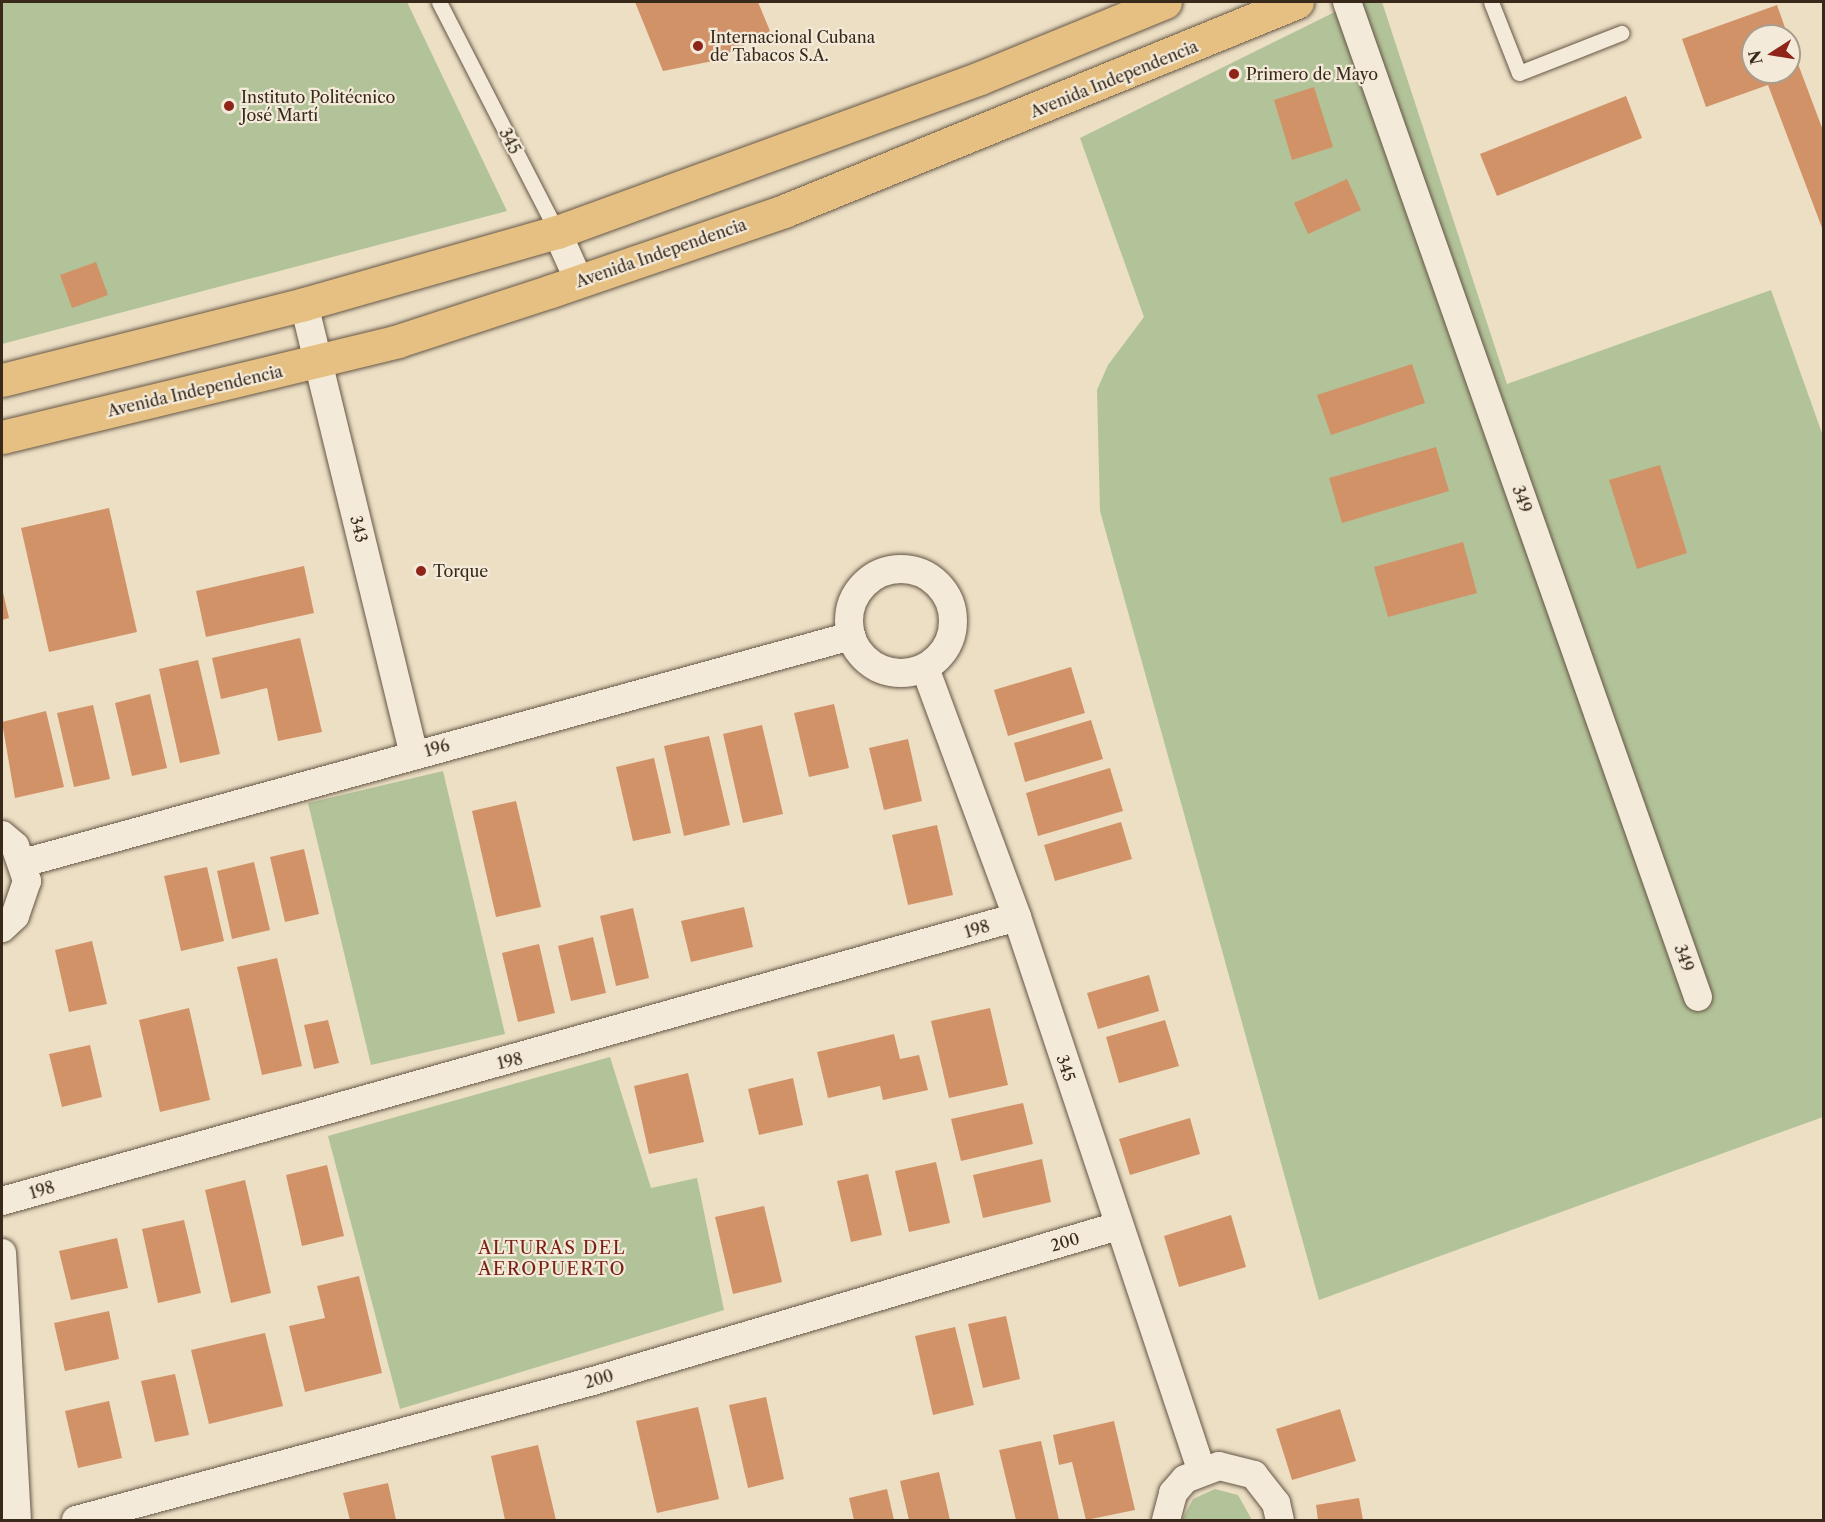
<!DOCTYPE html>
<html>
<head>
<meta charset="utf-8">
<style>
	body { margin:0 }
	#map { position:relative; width:1825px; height:1522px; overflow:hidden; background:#ecdfc4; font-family:"Libre Caslon Text",serif }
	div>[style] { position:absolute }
	.green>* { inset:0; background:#b2c399 }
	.building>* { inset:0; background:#d29267 }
	.roads { filter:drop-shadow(0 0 2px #665645) drop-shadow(0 0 2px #665645) }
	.service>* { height:15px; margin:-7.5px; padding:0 7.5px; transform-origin:7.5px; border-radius:7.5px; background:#f3ead9 }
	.minor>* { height:28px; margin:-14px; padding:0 14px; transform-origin:14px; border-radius:14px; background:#f3ead9 }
	.minor>.ring { margin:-14px; padding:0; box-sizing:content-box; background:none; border:28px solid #f3ead9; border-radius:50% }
	.primary>* { height:33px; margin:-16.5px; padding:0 16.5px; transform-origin:16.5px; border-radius:16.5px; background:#e6c082 }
	.dots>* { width:16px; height:16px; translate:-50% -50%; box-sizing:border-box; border:3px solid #f3ead9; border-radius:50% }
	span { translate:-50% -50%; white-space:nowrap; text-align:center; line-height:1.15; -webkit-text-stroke:4.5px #f3ead9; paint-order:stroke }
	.poi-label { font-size:16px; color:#39291b }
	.left { translate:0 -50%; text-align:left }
	.street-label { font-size:16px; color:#39291b }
	.neighbourhood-label { font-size:18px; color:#7a1f14; letter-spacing:1.5px }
	.frame { position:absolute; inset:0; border:3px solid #39291b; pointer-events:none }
	.north { position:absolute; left:1741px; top:24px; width:60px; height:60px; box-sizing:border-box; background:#f3ead9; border:2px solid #a99d8d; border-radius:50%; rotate:258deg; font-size:16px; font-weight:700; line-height:24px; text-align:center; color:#39291b }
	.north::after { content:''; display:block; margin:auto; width:21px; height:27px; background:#8f2418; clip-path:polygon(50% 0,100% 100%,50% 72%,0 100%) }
</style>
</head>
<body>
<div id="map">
	<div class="green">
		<div style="clip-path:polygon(2px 2px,407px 2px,507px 211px,2px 344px)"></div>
		<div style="clip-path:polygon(1355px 2px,1382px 2px,1507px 384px,1771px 290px,1823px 436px,1823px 1117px,1319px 1300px,1100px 511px,1097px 390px,1108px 365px,1144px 317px,1080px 138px)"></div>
		<div style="clip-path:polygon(443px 771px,505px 1034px,371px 1065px,308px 803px)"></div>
		<div style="clip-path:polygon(610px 1057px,651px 1188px,697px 1178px,724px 1310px,400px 1409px,328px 1136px)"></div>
		<div style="clip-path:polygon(1215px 1489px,1238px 1495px,1252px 1520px,1182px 1520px,1193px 1499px)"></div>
	</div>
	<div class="building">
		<div style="clip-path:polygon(635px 2px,758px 2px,770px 31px,718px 60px,663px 71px)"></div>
		<div style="clip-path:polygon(1777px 5px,1788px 36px,1753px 36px,1753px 72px,1789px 72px,1789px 40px,1824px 133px,1824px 233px,1768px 85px,1706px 107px,1682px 39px)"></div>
		<div style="clip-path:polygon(1314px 87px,1333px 147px,1292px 160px,1274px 100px)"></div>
		<div style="clip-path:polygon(1626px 96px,1642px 138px,1497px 196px,1480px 154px)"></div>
		<div style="clip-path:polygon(1347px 179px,1361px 210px,1308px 234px,1294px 203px)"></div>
		<div style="clip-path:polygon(96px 262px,108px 295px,72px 308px,60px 275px)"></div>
		<div style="clip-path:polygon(1412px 364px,1425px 403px,1331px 435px,1317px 395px)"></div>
		<div style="clip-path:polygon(1436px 447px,1449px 491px,1342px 523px,1329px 478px)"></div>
		<div style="clip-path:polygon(1660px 465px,1687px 553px,1637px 569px,1609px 480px)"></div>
		<div style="clip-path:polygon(109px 508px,137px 632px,49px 652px,21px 528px)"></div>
		<div style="clip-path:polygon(1463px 542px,1477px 593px,1388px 617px,1374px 567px)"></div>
		<div style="clip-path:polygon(304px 566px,314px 613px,206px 637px,196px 591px)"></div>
		<div style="clip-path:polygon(2px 588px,9px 618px,2px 620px)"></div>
		<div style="clip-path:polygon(300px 638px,322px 732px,278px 741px,267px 688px,221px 699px,212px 658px)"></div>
		<div style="clip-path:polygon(198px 660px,220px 754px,180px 763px,159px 669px)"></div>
		<div style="clip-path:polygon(1071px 667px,1085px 713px,1008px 736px,994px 690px)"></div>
		<div style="clip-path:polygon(150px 694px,167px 768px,132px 776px,115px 703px)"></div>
		<div style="clip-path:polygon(834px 704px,849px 768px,809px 777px,794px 713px)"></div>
		<div style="clip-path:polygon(93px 705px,110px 779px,74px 787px,57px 713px)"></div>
		<div style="clip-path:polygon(46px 711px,64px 787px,15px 798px,2px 722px)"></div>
		<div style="clip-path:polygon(1091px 720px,1103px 759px,1025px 782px,1014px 743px)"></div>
		<div style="clip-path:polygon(762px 725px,783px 814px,743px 823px,723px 734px)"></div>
		<div style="clip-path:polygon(709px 736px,730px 825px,684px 836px,664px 746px)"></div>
		<div style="clip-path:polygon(908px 739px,922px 801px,884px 810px,869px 748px)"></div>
		<div style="clip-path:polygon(654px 758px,671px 833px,633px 841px,616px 767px)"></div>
		<div style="clip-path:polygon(1110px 768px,1123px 811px,1038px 836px,1026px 793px)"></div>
		<div style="clip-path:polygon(516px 801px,541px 907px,496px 917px,472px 811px)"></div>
		<div style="clip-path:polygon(1121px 822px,1132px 859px,1055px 881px,1044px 845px)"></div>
		<div style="clip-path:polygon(937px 825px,953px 895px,908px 905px,892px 835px)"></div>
		<div style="clip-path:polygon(304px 849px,319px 914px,285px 922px,270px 857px)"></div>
		<div style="clip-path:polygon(254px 862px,270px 930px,232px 939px,217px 871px)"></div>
		<div style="clip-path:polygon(207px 867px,224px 941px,181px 951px,164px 876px)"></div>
		<div style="clip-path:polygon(744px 907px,753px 947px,691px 962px,681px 921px)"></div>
		<div style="clip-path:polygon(633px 908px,649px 978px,616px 986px,600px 916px)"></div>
		<div style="clip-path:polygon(593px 937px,606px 993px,571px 1001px,558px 946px)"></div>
		<div style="clip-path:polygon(92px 941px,107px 1004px,69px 1012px,55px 950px)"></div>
		<div style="clip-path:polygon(539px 944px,555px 1013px,518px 1022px,502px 953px)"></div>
		<div style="clip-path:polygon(277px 958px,302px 1066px,262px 1075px,237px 967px)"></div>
		<div style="clip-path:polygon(1149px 975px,1159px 1011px,1098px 1029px,1087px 993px)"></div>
		<div style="clip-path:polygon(189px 1008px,210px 1100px,160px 1112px,139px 1020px)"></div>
		<div style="clip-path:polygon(990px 1008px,1008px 1085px,949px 1098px,931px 1021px)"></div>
		<div style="clip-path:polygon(328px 1020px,339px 1063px,314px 1069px,304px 1025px)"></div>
		<div style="clip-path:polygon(1165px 1020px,1179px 1066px,1119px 1083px,1106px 1037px)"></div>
		<div style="clip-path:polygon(894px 1034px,900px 1059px,919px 1055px,928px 1090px,883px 1100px,880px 1086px,828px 1098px,817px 1052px)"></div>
		<div style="clip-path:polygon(90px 1045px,102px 1097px,62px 1107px,49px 1054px)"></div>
		<div style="clip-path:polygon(688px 1073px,704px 1142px,649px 1154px,634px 1086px)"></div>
		<div style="clip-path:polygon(793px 1078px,803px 1125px,759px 1135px,748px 1089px)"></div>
		<div style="clip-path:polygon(1023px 1103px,1033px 1144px,961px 1161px,951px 1119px)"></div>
		<div style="clip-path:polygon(1190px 1118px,1200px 1154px,1130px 1175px,1119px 1139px)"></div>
		<div style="clip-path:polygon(1042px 1159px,1051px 1202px,983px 1218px,973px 1175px)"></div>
		<div style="clip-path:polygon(936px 1162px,950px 1223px,909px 1232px,895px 1171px)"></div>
		<div style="clip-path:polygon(327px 1165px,344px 1236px,302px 1246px,286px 1175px)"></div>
		<div style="clip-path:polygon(868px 1174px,882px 1235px,851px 1242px,837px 1181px)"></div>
		<div style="clip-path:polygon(245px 1180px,271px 1293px,231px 1303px,205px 1190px)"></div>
		<div style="clip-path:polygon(764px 1206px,782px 1282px,733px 1294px,715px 1217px)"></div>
		<div style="clip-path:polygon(1231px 1215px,1246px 1267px,1179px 1287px,1164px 1236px)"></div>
		<div style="clip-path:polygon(184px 1220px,201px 1293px,158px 1303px,142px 1229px)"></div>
		<div style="clip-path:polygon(117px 1238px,128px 1288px,71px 1300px,59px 1251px)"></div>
		<div style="clip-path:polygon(359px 1276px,382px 1373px,305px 1392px,289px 1326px,325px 1318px,317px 1286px)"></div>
		<div style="clip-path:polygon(109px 1311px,119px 1359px,65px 1371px,54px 1323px)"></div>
		<div style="clip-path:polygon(1006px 1316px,1020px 1379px,983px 1388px,968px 1324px)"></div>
		<div style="clip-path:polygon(955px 1327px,974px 1405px,933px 1415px,915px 1336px)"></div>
		<div style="clip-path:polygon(265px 1333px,283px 1406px,209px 1424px,191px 1350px)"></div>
		<div style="clip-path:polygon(175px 1374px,189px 1435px,155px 1442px,141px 1381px)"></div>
		<div style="clip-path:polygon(766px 1397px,784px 1479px,748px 1488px,729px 1405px)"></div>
		<div style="clip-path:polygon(109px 1401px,122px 1458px,78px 1468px,65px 1411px)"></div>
		<div style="clip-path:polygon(698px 1407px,719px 1499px,657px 1513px,636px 1421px)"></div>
		<div style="clip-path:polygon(1340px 1409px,1356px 1461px,1292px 1480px,1276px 1429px)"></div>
		<div style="clip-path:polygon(1114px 1421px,1135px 1510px,1086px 1520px,1072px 1462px,1059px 1465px,1053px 1435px)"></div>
		<div style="clip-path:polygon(1041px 1441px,1059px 1520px,1016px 1520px,999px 1450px)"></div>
		<div style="clip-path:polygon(538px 1445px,556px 1520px,505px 1520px,491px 1456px)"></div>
		<div style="clip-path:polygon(939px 1472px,950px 1520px,909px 1520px,900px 1481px)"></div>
		<div style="clip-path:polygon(388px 1483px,396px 1520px,350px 1520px,343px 1493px)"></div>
		<div style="clip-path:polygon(887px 1489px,894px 1520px,854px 1520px,849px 1498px)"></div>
		<div style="clip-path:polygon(1359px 1498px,1363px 1520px,1318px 1520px,1316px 1505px)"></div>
	</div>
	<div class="roads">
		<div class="service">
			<div style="left:439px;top:2px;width:259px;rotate:62.8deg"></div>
			<div style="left:1491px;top:2px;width:76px;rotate:68.5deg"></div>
			<div style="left:1519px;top:73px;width:110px;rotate:-21.4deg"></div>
		</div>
		<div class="minor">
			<div style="left:1347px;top:2px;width:1055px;rotate:70.57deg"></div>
			<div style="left:557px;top:232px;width:54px;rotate:65.8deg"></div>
			<div style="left:304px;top:304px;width:463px;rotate:76.3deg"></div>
			<div class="ring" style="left:849px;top:569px;width:76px;height:76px"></div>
			<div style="left:925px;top:668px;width:265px;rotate:69.7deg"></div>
			<div style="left:1017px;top:917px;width:582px;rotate:71.57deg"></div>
			<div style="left:2px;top:835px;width:17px;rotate:40deg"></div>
			<div style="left:15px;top:846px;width:37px;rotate:71deg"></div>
			<div style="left:27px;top:881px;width:37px;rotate:109deg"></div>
			<div style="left:15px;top:916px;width:18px;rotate:137deg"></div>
			<div style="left:23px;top:863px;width:859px;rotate:-15.33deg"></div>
			<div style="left:2px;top:1201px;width:1054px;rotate:-15.63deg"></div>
			<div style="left:2px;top:1253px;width:267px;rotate:86.8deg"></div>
			<div style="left:76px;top:1520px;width:535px;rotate:-15.05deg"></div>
			<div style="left:593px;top:1381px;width:547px;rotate:-16.45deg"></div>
			<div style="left:1166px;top:1520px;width:28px;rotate:-75deg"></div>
			<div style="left:1173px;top:1493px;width:18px;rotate:-49deg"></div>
			<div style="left:1185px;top:1479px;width:36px;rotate:-21deg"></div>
			<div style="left:1219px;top:1466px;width:36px;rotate:14deg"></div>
			<div style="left:1254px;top:1475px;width:36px;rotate:52deg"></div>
			<div style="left:1276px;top:1503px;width:17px;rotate:77deg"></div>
		</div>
		<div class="primary">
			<div style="left:2px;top:380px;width:311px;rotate:-14.1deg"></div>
			<div style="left:304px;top:304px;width:263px;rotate:-15.9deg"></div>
			<div style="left:557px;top:232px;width:450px;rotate:-20deg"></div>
			<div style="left:980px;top:78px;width:200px;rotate:-22.3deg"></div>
			<div style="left:2px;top:437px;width:407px;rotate:-13.6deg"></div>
			<div style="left:398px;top:341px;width:161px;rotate:-18.1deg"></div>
			<div style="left:551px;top:291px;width:246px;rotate:-18.9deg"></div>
			<div style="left:784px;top:211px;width:554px;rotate:-22.17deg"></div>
		</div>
	</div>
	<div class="dots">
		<div style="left:698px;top:46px;background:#8f2418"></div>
		<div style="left:1234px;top:74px;background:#8f2418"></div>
		<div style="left:229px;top:106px;background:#8f2418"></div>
		<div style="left:421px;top:571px;background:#8f2418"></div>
	</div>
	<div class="poi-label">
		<span class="left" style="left:710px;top:46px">Internacional Cubana<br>de Tabacos S.A.</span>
		<span class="left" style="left:1246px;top:74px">Primero de Mayo</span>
		<span class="left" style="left:241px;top:106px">Instituto Politécnico<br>José Martí</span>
		<span class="left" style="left:433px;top:571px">Torque</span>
	</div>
	<div class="street-label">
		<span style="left:1114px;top:79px;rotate:-22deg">Avenida Independencia</span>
		<span style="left:510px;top:141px;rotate:63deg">345</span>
		<span style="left:661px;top:253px;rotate:-19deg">Avenida Independencia</span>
		<span style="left:195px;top:391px;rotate:-13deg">Avenida Independencia</span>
		<span style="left:1522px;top:499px;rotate:71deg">349</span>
		<span style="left:359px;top:529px;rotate:76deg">343</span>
		<span style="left:437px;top:748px;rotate:-16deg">196</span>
		<span style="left:977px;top:929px;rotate:-16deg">198</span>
		<span style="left:1684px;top:958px;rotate:71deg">349</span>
		<span style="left:510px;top:1061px;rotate:-12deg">198</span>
		<span style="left:1066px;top:1068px;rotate:72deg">345</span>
		<span style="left:42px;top:1190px;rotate:-16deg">198</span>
		<span style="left:1065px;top:1242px;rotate:-16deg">200</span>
		<span style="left:599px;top:1379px;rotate:-16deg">200</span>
	</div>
	<div class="neighbourhood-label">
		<span style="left:552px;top:1259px">ALTURAS DEL<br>AEROPUERTO</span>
	</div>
	<div class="frame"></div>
	<div class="north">N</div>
</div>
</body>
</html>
